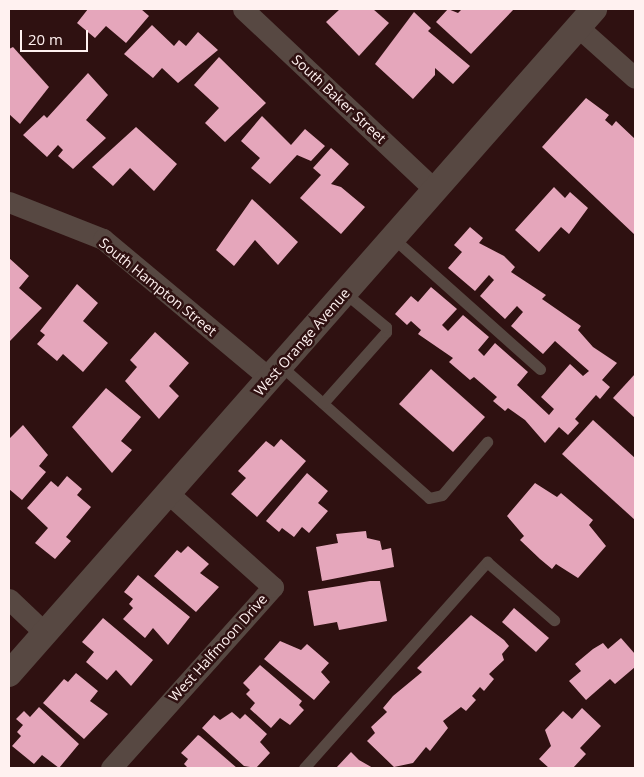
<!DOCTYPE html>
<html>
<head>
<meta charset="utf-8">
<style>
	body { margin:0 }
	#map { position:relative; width:644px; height:777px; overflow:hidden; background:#2f1111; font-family:"Open Sans",sans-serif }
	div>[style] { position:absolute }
	.building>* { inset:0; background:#e5a6bb }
	.service>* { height:11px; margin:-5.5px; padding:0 5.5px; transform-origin:5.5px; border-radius:5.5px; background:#574842 }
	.minor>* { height:21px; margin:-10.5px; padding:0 10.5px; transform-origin:10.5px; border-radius:10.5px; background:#574842 }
	.tertiary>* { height:26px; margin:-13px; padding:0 13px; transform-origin:13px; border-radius:13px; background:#574842 }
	span { translate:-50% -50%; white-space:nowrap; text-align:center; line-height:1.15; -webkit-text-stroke:5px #2f1111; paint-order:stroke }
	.street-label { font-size:14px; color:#fff1f0 }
	.frame { position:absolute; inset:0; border:10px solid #fff1f0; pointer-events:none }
	.scale { position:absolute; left:20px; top:30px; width:68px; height:22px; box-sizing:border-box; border:2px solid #fff1f0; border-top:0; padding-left:6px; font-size:15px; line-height:18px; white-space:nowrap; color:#fff1f0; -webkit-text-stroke:4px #2f1111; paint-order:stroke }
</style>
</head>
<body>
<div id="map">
	<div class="building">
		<div style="clip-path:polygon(88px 9px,141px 9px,149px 16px,126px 43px,106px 26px,95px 38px,77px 23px)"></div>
		<div style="clip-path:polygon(340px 9px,373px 9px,389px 23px,359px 56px,326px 22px)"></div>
		<div style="clip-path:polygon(448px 9px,458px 13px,462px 9px,514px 9px,471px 54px,436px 22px)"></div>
		<div style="clip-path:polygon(414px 12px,431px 28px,428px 31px,470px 66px,453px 84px,435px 68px,435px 75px,413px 99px,375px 64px)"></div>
		<div style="clip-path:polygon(152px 25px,174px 46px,179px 40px,186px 46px,198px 32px,218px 50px,178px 83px,162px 68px,153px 78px,124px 54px)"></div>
		<div style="clip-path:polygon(13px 47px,49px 87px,20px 124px,9px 114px,9px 49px)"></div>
		<div style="clip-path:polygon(219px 57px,266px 103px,225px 142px,205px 123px,219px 108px,194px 85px)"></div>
		<div style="clip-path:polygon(88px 73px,108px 95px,86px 120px,106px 138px,73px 169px,58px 156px,63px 150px,58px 145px,47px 157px,23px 135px,44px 115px,47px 118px)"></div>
		<div style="clip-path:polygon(586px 98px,609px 115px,605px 120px,612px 126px,616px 121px,635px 139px,635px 235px,542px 147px)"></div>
		<div style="clip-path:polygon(262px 116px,291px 145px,305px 129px,325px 146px,311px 161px,297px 155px,270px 184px,251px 168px,260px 158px,241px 141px)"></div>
		<div style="clip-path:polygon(136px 127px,177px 164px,154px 191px,130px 168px,113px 186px,92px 167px)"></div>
		<div style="clip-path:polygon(331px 148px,349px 164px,331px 184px,341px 187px,365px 207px,341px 234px,300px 198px,321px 175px,313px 168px)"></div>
		<div style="clip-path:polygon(554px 187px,565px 198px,570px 192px,588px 208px,569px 234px,561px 227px,539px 252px,515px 230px)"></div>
		<div style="clip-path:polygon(252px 199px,298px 242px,278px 265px,255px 240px,234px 266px,216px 250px)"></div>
		<div style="clip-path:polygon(470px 227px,483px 238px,479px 243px,504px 256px,515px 267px,511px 272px,546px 295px,542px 299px,581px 326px,578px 330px,593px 347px,617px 363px,602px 380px,610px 387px,600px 399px,596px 395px,575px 419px,579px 423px,568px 435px,559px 427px,545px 443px,525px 420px,508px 408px,505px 411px,493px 401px,497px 397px,474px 377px,470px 380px,449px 362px,453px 358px,418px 334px,421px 330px,411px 321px,407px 325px,395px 314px,411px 296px,418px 302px,431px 287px,457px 309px,442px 325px,448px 331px,463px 315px,489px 337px,478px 350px,484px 356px,495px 343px,528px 372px,517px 385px,549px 415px,554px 409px,541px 397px,570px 364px,583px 376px,589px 371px,555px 341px,543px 354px,511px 326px,523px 312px,517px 306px,505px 319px,480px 296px,494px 280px,489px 275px,475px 291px,448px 268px,462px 252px,454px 245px)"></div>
		<div style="clip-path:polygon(9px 258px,29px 276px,19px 288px,42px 308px,9px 342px)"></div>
		<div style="clip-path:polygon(77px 284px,98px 303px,83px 321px,108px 343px,83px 372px,63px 354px,57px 361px,37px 344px,45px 335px,40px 331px)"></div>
		<div style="clip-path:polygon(155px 332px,189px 363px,169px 386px,179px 396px,159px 419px,125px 381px,137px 367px,130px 360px)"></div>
		<div style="clip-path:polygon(431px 369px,485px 417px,453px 452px,399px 404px)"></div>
		<div style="clip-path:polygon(635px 374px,635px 418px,613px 398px)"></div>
		<div style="clip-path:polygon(106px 388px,141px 417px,121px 441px,132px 450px,112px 473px,72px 427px)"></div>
		<div style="clip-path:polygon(593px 420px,635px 458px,635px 520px,562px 454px)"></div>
		<div style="clip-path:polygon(23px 425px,48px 455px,39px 466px,46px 472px,22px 500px,9px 489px,9px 439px)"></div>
		<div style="clip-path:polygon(281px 439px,306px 461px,257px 517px,231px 494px,246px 478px,238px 471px,266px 441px,274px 447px)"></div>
		<div style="clip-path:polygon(307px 473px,328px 491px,318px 503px,328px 511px,309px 533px,302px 527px,294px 537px,282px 528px,279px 532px,266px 521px)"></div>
		<div style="clip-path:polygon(67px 476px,82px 489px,77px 495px,91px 507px,66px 537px,71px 541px,55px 559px,35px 543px,48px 528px,27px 508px,51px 481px,58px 487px)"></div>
		<div style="clip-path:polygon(535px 483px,557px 497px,561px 493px,593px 520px,589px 525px,606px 546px,578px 578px,556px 564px,552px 569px,540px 559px,520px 540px,524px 536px,507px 516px)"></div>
		<div style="clip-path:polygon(366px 531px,367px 538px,380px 541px,382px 550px,391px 548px,394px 567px,322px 581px,316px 547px,338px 543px,336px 534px)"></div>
		<div style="clip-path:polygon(188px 546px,209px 564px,200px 573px,219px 587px,196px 612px,154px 576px,177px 550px,181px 553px)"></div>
		<div style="clip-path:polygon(138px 575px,190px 617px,168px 645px,153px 628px,145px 638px,123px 619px,133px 608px,129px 604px,133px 599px,124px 592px)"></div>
		<div style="clip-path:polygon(370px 581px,380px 581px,387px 621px,339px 630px,337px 622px,314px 626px,308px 591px)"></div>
		<div style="clip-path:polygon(514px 608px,549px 638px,536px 652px,502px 622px)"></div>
		<div style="clip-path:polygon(471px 615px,504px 640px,509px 646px,502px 654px,504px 660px,489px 674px,494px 679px,484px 691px,480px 687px,472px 696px,476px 700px,466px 711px,461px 707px,443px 721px,448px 728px,430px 751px,426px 747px,413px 763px,394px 767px,367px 741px,375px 733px,371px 727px,387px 712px,383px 708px,393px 696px,422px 672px,417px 668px)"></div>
		<div style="clip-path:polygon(103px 618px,153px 660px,131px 686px,116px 670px,107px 680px,86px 662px,94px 652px,82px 642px)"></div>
		<div style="clip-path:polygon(621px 638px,635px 654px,635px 667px,615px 684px,610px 679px,586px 700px,569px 681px,581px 671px,575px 664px,593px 649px,603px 643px,608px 649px)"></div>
		<div style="clip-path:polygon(280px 641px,301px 650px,307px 644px,329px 663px,321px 672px,330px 682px,314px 700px,264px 659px)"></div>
		<div style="clip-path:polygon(260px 665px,302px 701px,299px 705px,304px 710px,290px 725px,280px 718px,271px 728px,250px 709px,255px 703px,246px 694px,250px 690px,243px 683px)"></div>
		<div style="clip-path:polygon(76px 673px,98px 691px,90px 701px,108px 714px,84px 739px,43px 703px,64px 679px,68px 682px)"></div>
		<div style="clip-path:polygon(39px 707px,79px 744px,59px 768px,42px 755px,34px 764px,12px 746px,21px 736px,17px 732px,23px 725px,16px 719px,24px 711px,30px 717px)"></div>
		<div style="clip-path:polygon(582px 708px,601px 726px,580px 748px,586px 754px,573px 768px,549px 768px,539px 759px,551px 746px,545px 730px,563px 711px,572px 719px)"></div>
		<div style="clip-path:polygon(232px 712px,240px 719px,245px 714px,267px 734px,260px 742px,270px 753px,256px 768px,244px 766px,202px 728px,214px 715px,220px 720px)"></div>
		<div style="clip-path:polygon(198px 735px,200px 736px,237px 768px,188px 768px,184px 764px,188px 759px,181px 753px)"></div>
		<div style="clip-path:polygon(351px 752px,359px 760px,373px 768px,336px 768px)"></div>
	</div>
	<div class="service">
		<div style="left:393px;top:238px;width:197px;rotate:41.7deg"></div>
		<div style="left:281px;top:366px;width:198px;rotate:41.7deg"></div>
		<div style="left:429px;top:498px;width:13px;rotate:-13deg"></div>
		<div style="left:442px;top:495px;width:70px;rotate:-49.7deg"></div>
		<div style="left:323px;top:403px;width:95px;rotate:-48.4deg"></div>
		<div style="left:386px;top:332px;width:5px;rotate:-90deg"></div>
		<div style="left:386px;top:327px;width:53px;rotate:-140.3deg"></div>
		<div style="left:304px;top:768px;width:276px;rotate:-48.4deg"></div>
		<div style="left:487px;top:562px;width:89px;rotate:40.9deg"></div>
	</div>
	<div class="minor">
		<div style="left:243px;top:9px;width:264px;rotate:43.3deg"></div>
		<div style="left:578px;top:27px;width:76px;rotate:41.8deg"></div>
		<div style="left:9px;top:202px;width:101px;rotate:21.5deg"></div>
		<div style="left:103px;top:239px;width:217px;rotate:39.9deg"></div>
		<div style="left:9px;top:599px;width:50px;rotate:43.4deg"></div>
		<div style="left:111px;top:768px;width:243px;rotate:-48.2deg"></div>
		<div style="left:273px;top:587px;width:138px;rotate:-138.2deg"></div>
	</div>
	<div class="tertiary">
		<div style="left:9px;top:674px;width:886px;rotate:-48.66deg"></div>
	</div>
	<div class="street-label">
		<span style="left:339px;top:99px;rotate:43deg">South Baker Street</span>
		<span style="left:158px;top:287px;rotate:39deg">South Hampton Street</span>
		<span style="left:302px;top:342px;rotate:-49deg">West Orange Avenue</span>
		<span style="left:218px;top:648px;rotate:-48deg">West Halfmoon Drive</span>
	</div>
	<div class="frame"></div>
	<div class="scale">20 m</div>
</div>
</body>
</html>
